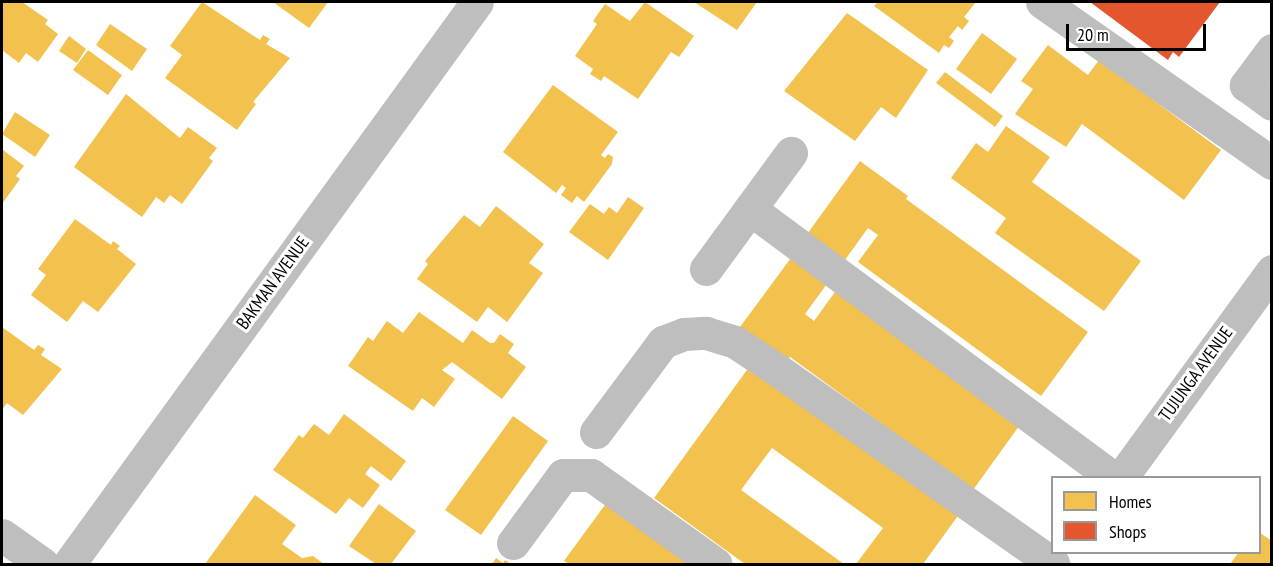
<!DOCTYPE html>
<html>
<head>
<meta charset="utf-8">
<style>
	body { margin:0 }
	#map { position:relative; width:1273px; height:566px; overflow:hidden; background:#fff; font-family:"PT Sans Narrow",sans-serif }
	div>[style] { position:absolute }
	.homes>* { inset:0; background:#f2c14e }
	.shops>* { inset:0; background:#e4572e }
	.minor>* { height:33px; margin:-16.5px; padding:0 16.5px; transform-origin:16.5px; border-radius:16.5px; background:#bebebe }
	span { translate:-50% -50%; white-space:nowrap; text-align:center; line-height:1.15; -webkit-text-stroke:6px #fff; paint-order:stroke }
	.street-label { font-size:18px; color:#000 }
	.frame { position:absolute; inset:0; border:3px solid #000; pointer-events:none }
	.legend { position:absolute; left:1051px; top:476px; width:210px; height:78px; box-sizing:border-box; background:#fff; border:2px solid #999; margin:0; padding:8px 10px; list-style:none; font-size:18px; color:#000 }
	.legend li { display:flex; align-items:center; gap:12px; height:30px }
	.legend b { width:30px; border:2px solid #999 }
	.scale { position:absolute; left:1066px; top:24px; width:140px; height:27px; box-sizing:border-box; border:3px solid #000; border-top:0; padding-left:8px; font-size:18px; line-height:21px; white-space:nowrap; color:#000; -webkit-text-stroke:4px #fff; paint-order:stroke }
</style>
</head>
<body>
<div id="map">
	<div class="homes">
		<div style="clip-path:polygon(2px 2px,22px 2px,48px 20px,45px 24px,58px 34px,38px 62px,26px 53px,19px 63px,2px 50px)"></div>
		<div style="clip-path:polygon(202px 2px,260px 40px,263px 35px,270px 39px,266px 44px,290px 58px,253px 102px,256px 104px,237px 130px,165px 78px,182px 55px,170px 46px)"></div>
		<div style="clip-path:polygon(273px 2px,328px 2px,309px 28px)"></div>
		<div style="clip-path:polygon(645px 2px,694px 36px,679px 57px,671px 52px,638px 99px,604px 76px,601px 81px,590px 74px,593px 69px,575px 56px,597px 24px,593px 21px,605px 4px,630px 21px)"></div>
		<div style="clip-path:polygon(694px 2px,757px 2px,737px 30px)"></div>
		<div style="clip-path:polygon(878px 2px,976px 2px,964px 17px,969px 21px,962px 30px,958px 26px,949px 37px,954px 41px,949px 48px,944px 45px,939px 53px,874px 6px)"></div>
		<div style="clip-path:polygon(847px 13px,928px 70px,896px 118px,881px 107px,855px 141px,784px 91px)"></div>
		<div style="clip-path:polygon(110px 24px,147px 49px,132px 71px,96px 45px)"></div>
		<div style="clip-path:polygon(982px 33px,1017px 59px,991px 94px,956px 69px)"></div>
		<div style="clip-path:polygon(69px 36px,86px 49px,77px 63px,59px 51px)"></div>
		<div style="clip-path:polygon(1048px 45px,1088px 75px,1099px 60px,1221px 150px,1184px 200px,1082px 124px,1066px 147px,1015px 114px,1033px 89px,1021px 81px)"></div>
		<div style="clip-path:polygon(88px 50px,122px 75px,108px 95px,73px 70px)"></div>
		<div style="clip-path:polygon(945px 72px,1003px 116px,995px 127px,936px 83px)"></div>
		<div style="clip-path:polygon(553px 85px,618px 132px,601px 155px,605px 158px,608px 154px,613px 157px,612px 164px,584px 202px,577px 196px,572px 203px,561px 195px,566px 188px,562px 185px,556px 193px,503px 152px)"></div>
		<div style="clip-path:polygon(126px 94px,180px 138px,188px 127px,217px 148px,209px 158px,213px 161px,182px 204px,170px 195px,164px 203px,156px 197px,142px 217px,74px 167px)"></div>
		<div style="clip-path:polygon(15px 112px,50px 135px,35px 157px,2px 134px)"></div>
		<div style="clip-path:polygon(1006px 126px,1050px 157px,1032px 182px,1141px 261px,1104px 311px,995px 233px,1006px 218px,951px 178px,976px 143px,988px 152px)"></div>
		<div style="clip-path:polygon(2px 149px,24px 166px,16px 176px,20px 179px,2px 204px)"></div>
		<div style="clip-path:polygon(860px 161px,908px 196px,906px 199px,1088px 332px,1041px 396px,858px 262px,878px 235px,868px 228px,842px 264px,805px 237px)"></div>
		<div style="clip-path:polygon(628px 197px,644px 208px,608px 260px,569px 232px,590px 204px,604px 214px,609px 207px,617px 213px)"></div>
		<div style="clip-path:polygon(496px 206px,544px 244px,529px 263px,543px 273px,507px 322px,488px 307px,477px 322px,417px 279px,428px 264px,425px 261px,464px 215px,480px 227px)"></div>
		<div style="clip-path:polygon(75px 219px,111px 245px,113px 241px,120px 246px,117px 249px,136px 264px,98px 312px,83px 301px,67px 322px,31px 295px,46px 275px,38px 269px)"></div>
		<div style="clip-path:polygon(796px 251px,832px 277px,805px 314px,814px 321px,835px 292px,1019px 426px,973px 490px,790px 357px,787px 361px,740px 327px)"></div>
		<div style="clip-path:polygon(419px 312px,463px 343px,472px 330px,490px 343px,494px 343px,500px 334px,514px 344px,508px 353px,526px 367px,502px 399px,452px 362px,442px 370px,455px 379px,434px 407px,422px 398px,413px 411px,348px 366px,368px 337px,373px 341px,387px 321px,403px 333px)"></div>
		<div style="clip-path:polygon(2px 327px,34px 350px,38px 345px,45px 349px,41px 355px,62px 369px,23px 415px,7px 403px,2px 410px)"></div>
		<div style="clip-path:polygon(752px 363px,960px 513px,923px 564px,856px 564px,883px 528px,772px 448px,741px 490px,844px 564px,745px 564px,654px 498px)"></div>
		<div style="clip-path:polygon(344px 414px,406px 461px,391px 481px,371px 466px,365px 474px,380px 485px,363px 508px,349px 498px,336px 514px,273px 470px,299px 435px,303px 438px,314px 424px,329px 435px)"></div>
		<div style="clip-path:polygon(513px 416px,548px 441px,481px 535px,445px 510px)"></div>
		<div style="clip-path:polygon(255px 495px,296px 525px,282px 544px,302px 558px,313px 556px,324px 564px,205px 564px)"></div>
		<div style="clip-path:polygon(610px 498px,689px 564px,569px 564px,564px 561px)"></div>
		<div style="clip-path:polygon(379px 504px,416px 531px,391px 564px,376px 564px,349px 546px)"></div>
		<div style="clip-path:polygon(1260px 533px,1272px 541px,1272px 564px,1230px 564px,1239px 552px,1260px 552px)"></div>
		<div style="clip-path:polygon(496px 558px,503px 563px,505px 560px,511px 564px,492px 564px)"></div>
	</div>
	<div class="shops">
		<div style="clip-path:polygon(1090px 2px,1220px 2px,1179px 57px,1173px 52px,1168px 60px)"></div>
	</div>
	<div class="minor">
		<div style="left:1042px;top:2px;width:281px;rotate:35deg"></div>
		<div style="left:1272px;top:50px;width:44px;rotate:126.6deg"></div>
		<div style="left:1246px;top:85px;width:32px;rotate:36deg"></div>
		<div style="left:750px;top:209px;width:453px;rotate:36.5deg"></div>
		<div style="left:706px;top:269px;width:144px;rotate:-53.8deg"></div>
		<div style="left:596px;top:432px;width:112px;rotate:-53.3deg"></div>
		<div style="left:663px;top:342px;width:22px;rotate:-21deg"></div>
		<div style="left:684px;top:334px;width:22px;rotate:-3deg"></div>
		<div style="left:706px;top:333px;width:30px;rotate:17deg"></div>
		<div style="left:735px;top:342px;width:49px;rotate:33.4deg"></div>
		<div style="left:776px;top:369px;width:339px;rotate:35.1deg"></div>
		<div style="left:1121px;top:478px;width:256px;rotate:-53.9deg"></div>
		<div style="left:2px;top:535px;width:50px;rotate:35.3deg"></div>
		<div style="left:513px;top:543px;width:84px;rotate:-53.7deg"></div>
		<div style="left:563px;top:475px;width:28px"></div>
		<div style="left:591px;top:475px;width:153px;rotate:35.5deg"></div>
		<div style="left:69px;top:564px;width:694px;rotate:-54.02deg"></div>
	</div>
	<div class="street-label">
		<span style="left:273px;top:283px;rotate:-54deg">BAKMAN AVENUE</span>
		<span style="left:1196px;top:374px;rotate:-54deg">TUJUNGA AVENUE</span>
	</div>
	<div class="frame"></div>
	<ul class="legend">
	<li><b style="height:16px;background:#f2c14e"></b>Homes</li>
	<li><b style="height:16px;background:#e4572e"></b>Shops</li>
	</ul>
	<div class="scale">20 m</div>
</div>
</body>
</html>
